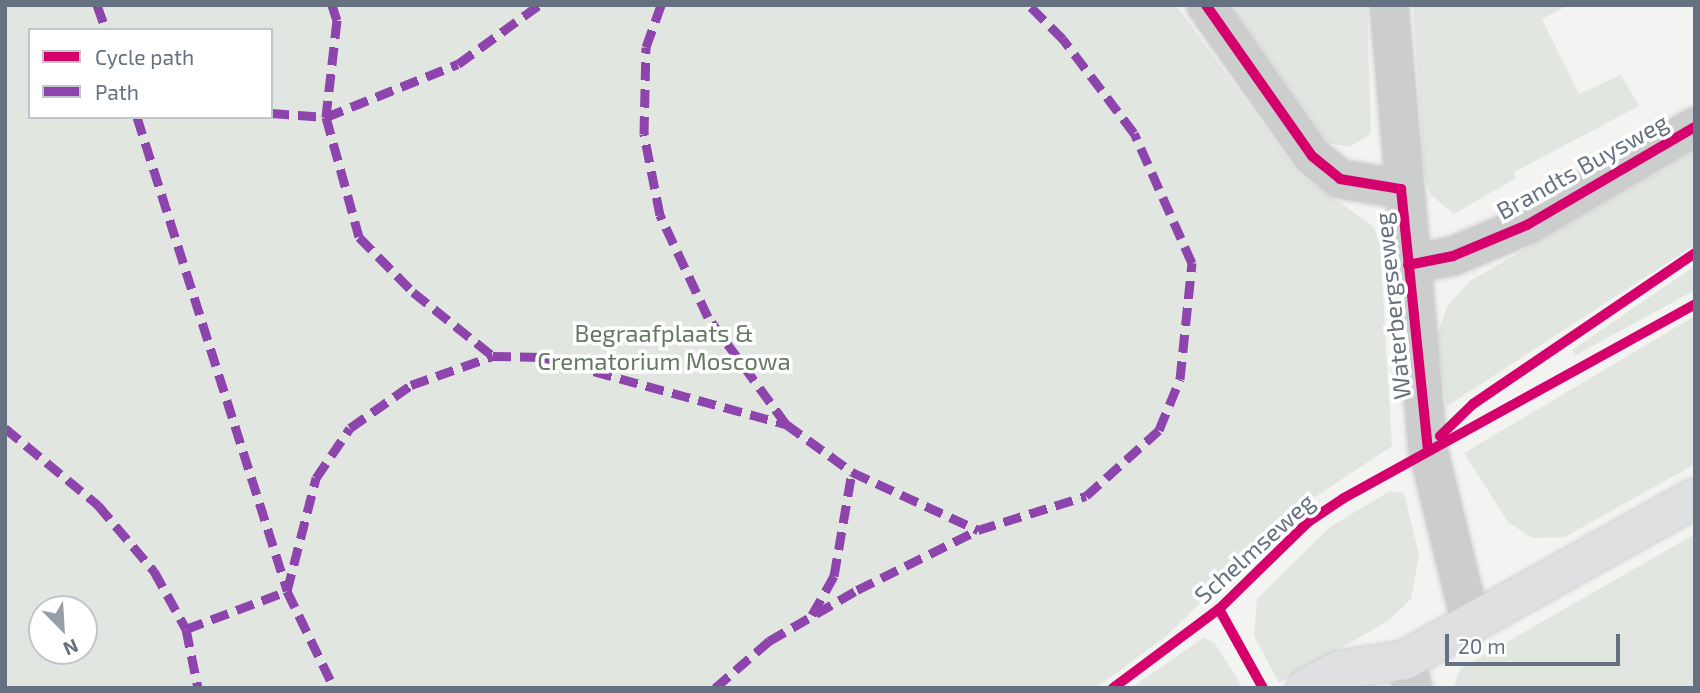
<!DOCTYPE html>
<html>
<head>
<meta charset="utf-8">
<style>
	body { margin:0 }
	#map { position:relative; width:1700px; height:693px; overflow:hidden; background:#f3f3f2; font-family:"Exo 2",sans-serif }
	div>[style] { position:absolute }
	.green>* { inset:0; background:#e2e6e0 }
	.roads { filter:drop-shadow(0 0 2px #cfcfd0) drop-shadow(0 0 2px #cfcfd0) }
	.minor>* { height:38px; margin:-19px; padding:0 19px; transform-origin:19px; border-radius:19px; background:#cccdcd }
	.secondary>* { height:38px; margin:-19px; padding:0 19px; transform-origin:19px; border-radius:19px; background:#dfe0e1 }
	.quiet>* { height:9px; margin-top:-4.5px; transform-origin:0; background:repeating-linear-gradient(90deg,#8e44ad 0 18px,transparent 0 27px) }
	.cycleway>* { height:10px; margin:-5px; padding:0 5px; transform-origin:5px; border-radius:5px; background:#d6006c }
	span { translate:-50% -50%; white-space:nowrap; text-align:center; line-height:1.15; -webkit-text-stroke:7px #fff; paint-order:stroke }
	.street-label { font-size:24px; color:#657180 }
	.park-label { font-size:24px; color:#657863 }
	.frame { position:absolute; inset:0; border:7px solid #657180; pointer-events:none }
	.legend { position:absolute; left:28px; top:28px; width:245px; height:91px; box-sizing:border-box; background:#fff; border:2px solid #c1c6cc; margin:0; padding:9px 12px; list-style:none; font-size:21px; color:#657180 }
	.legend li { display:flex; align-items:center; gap:14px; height:35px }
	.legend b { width:35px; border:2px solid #c1c6cc }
	.north { position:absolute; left:28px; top:595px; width:70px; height:70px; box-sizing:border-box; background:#fff; border:2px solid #c1c6cc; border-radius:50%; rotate:156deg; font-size:19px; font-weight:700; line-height:28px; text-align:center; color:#657180 }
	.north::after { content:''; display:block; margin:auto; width:24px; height:32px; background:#979ea8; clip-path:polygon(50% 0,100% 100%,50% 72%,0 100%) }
	.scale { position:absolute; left:1445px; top:634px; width:175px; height:32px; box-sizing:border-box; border:4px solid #657180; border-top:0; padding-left:9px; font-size:21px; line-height:24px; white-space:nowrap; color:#657180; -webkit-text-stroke:5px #fff; paint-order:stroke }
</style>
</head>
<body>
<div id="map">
	<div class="green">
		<div style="clip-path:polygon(evenodd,5px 5px,1176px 5px,1299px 174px,1373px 226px,1380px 245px,1392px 446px,1303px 505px,1165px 637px,1096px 688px,5px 688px,5px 5px,30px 30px,271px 30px,271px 117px,30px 117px,30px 30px,5px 5px,42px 609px,84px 609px,84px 651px,42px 651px,42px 609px)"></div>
		<div style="clip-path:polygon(1230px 5px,1367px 5px,1371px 134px,1349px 147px,1329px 143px)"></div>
		<div style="clip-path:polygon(1413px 5px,1569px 5px,1542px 19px,1579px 94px,1621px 75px,1639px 106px,1514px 172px,1516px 178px,1454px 214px,1430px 194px,1424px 174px)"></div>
		<div style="clip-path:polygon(1695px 151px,1695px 245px,1447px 406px,1436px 337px,1448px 305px,1470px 281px)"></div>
		<div style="clip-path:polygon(1695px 266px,1695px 290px,1576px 355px,1572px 350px)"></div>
		<div style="clip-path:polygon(1695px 316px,1695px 464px,1565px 537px,1532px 538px,1508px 522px,1464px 453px)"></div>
		<div style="clip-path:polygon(1390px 491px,1404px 493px,1419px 555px,1411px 599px,1388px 621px,1279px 683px,1254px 636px,1257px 599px,1330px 527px)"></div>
		<div style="clip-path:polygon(1695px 534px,1695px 688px,1453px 688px,1460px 669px)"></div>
		<div style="clip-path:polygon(1203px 638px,1214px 642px,1243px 688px,1131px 688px)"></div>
	</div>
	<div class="roads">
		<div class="minor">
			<div style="left:1206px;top:5px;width:184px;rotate:54.9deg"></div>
			<div style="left:1312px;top:156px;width:36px;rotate:39deg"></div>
			<div style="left:1340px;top:179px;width:62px;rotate:9.3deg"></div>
			<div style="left:1389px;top:5px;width:446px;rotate:85deg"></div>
			<div style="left:1428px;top:449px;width:180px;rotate:76.2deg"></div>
			<div style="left:1408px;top:265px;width:46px;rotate:-11.3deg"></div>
			<div style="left:1453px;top:256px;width:80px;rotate:-22.7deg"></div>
			<div style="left:1527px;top:225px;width:194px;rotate:-30.3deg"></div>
			<div style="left:1405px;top:660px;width:29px;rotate:74deg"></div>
		</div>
		<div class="secondary">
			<div style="left:1306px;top:688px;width:39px;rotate:-27deg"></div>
			<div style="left:1341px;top:670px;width:65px;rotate:-8.9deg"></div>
			<div style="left:1405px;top:660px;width:332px;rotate:-29.2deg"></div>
		</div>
	</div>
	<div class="quiet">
		<div style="left:97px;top:5px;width:27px;rotate:70deg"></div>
		<div style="left:332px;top:5px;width:16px;rotate:72deg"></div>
		<div style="left:337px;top:20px;width:98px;rotate:96.5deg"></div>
		<div style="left:326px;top:117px;width:124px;rotate:74.6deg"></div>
		<div style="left:359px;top:237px;width:77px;rotate:45.5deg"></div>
		<div style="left:413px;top:292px;width:102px;rotate:38.7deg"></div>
		<div style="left:271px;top:113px;width:55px;rotate:4.2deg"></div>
		<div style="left:326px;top:117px;width:142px;rotate:-21.9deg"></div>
		<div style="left:458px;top:64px;width:100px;rotate:-36.1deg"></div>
		<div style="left:137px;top:117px;width:497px;rotate:72.4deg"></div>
		<div style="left:287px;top:591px;width:108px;rotate:64.1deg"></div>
		<div style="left:786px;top:424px;width:82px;rotate:36deg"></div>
		<div style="left:852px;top:472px;width:139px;rotate:24.7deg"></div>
		<div style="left:5px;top:428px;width:121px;rotate:39.6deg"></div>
		<div style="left:98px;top:505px;width:87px;rotate:49.7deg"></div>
		<div style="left:154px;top:571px;width:66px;rotate:61.1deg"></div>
		<div style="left:186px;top:629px;width:60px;rotate:78.5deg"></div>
		<div style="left:812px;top:615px;width:45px;rotate:-60.6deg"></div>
		<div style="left:834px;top:576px;width:106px;rotate:-80.2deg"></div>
		<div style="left:186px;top:629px;width:108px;rotate:-20.6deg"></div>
		<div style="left:287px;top:591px;width:117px;rotate:-75.6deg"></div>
		<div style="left:316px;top:478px;width:60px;rotate:-55.8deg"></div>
		<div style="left:350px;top:428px;width:75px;rotate:-35.2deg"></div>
		<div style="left:411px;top:385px;width:87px;rotate:-19.5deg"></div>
		<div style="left:493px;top:356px;width:49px;rotate:1.2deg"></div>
		<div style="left:542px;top:357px;width:253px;rotate:15.4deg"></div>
		<div style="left:786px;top:424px;width:132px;rotate:-126.1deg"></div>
		<div style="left:708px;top:317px;width:113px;rotate:-115.2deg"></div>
		<div style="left:660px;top:215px;width:83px;rotate:-101.2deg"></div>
		<div style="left:644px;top:134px;width:87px;rotate:-88.7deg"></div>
		<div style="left:646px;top:47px;width:45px;rotate:-70.3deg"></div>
		<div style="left:715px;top:688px;width:72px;rotate:-41deg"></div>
		<div style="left:769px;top:641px;width:102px;rotate:-30.1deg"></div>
		<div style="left:857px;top:590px;width:135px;rotate:-26.4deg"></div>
		<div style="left:978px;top:530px;width:113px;rotate:-17.5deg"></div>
		<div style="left:1086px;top:496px;width:98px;rotate:-42.1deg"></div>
		<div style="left:1159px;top:430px;width:55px;rotate:-67.6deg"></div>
		<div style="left:1180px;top:379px;width:117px;rotate:-84.1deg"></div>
		<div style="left:1192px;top:263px;width:142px;rotate:-114deg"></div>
		<div style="left:1134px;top:133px;width:118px;rotate:-127.1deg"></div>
		<div style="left:1063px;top:39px;width:48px;rotate:-135deg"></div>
	</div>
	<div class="cycleway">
		<div style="left:1206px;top:5px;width:184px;rotate:54.9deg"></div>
		<div style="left:1312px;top:156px;width:36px;rotate:39deg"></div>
		<div style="left:1340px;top:179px;width:62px;rotate:9.3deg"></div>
		<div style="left:1401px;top:189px;width:261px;rotate:84.1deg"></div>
		<div style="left:1408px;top:265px;width:46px;rotate:-11.3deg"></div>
		<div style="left:1453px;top:256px;width:80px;rotate:-22.7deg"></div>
		<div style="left:1527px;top:225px;width:194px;rotate:-30.3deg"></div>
		<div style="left:1440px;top:436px;width:46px;rotate:-44.1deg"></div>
		<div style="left:1473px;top:404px;width:268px;rotate:-34.2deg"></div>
		<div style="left:1219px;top:609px;width:90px;rotate:60.9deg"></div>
		<div style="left:1113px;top:688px;width:132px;rotate:-36.7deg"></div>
		<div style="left:1219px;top:609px;width:124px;rotate:-44.3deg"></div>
		<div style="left:1308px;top:522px;width:43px;rotate:-33.7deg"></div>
		<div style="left:1344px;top:498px;width:401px;rotate:-28.9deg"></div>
	</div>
	<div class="street-label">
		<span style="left:1582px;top:166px;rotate:-29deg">Brandts Buysweg</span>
		<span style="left:1392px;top:306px;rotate:-96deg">Waterbergseweg</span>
		<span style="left:1254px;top:548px;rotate:-42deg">Schelmseweg</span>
	</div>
	<div class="park-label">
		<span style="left:664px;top:347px">Begraafplaats &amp;<br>Crematorium Moscowa</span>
	</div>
	<div class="frame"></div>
	<ul class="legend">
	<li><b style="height:9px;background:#d6006c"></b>Cycle path</li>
	<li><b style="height:9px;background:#8e44ad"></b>Path</li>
	</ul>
	<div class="north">N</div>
	<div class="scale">20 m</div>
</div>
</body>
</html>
